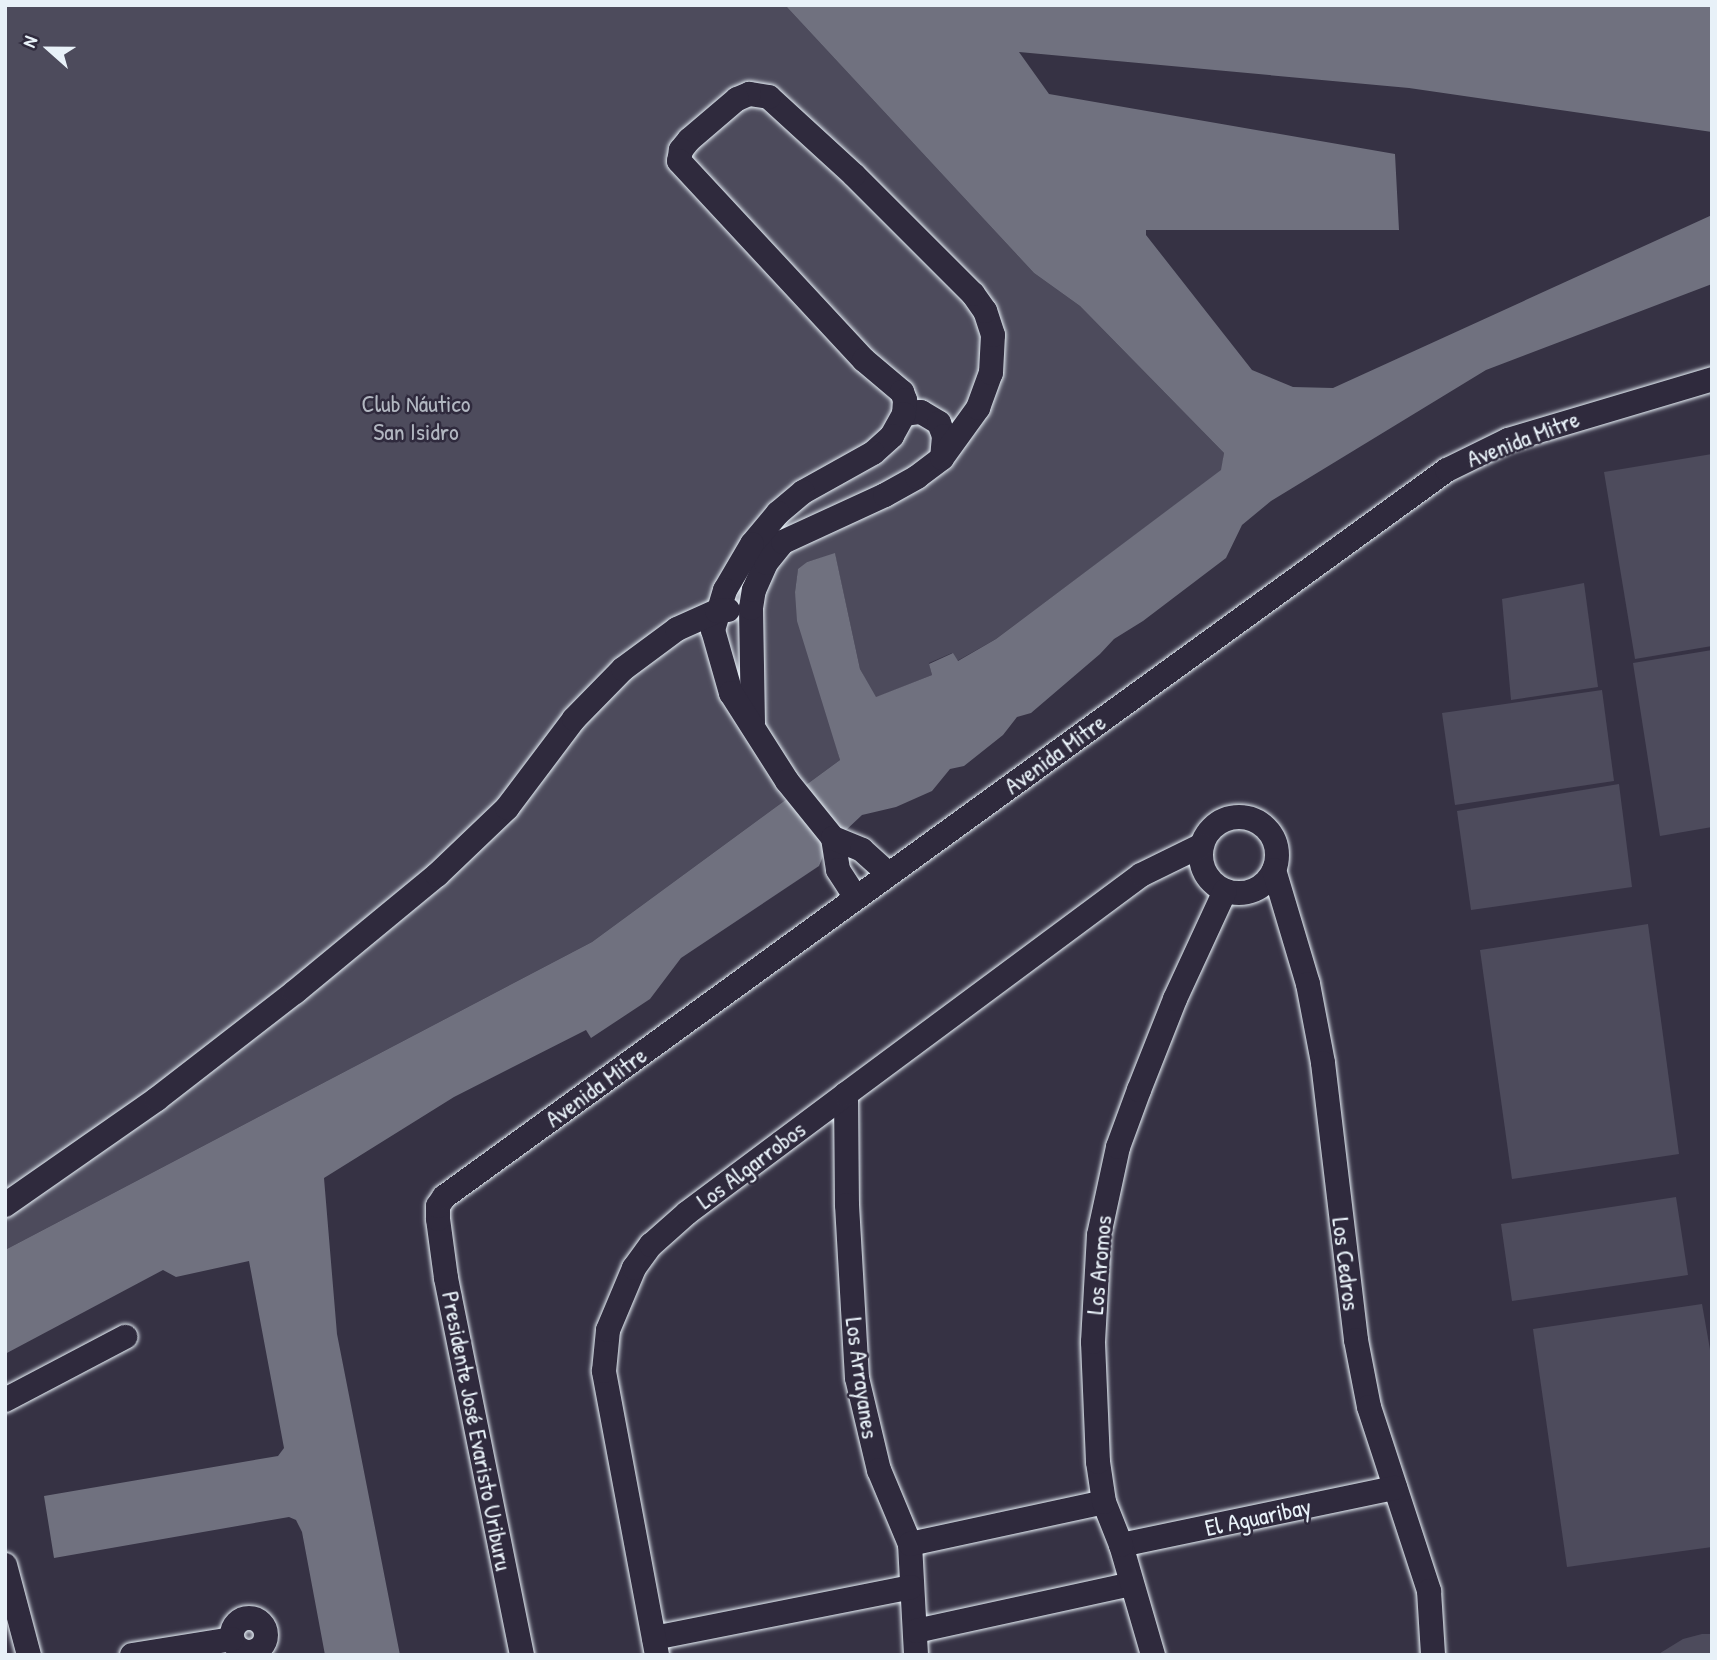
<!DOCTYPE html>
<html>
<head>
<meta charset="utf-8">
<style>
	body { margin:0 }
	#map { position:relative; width:1717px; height:1660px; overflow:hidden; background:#363244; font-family:"Patrick Hand",sans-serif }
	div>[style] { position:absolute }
	.green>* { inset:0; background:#4d4b5c }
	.water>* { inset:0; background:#70717f }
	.roads { filter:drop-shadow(0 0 2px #e8f1f8) drop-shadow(0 0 2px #e8f1f8) }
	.minor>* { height:24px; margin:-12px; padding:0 12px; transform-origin:12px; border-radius:12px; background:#2f2a3d }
	.minor>.ring { margin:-12px; padding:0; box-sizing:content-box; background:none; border:24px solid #2f2a3d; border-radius:50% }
	span { translate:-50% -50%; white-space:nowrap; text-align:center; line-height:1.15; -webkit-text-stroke:5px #2f2a3d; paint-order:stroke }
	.park-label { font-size:24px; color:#b2b7c1 }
	.street-label { font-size:24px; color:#e8f1f8 }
	.frame { position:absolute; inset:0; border:7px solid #e8f1f8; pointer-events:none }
	.north { position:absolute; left:14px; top:14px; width:70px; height:70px; -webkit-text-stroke:5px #2f2a3d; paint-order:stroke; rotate:291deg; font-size:19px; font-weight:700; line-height:28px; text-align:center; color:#e8f1f8 }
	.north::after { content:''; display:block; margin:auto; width:24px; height:32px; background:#e8f1f8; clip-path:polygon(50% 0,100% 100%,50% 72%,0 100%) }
</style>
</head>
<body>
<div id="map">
	<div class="green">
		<div style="clip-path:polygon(5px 5px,785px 5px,1034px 273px,1080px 306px,1224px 453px,1222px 470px,996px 639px,957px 661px,952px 653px,929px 663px,932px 675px,875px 698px,860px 669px,835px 554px,807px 562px,798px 570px,795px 592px,840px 760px,592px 942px,5px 1250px)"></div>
		<div style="clip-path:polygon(1712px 454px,1712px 646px,1635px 659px,1604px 472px)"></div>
		<div style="clip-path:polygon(1584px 583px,1598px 687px,1511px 700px,1502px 599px)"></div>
		<div style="clip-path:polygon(1712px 650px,1712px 827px,1660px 836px,1633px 663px)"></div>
		<div style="clip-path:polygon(1602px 690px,1614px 781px,1455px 805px,1442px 713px)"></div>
		<div style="clip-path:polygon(1619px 784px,1632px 887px,1471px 910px,1457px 811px)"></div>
		<div style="clip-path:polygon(1648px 924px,1679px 1154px,1512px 1179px,1480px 950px)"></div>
		<div style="clip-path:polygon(1676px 1197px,1688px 1275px,1512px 1301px,1501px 1224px)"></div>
		<div style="clip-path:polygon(1702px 1304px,1712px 1361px,1712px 1547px,1567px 1567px,1533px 1329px)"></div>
		<div style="clip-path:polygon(1702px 1634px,1712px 1634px,1712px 1655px,1657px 1655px,1683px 1639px)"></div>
	</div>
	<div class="water">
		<div style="clip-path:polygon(785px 5px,1712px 5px,1712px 132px,1409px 88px,1019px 52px,1049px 94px,1395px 154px,1399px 230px,1146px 230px,1146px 235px,1252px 370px,1293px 387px,1333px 388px,1712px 215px,1712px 284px,1486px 370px,1271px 501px,1242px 525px,1226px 558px,1143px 621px,1114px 639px,1100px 654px,1031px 713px,1017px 717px,1003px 735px,964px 766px,950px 769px,932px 791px,896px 807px,862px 815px,826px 849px,819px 866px,681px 958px,650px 999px,591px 1038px,586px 1030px,454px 1097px,324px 1178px,337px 1334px,400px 1655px,325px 1655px,302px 1532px,296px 1520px,289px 1517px,54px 1558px,44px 1496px,278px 1456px,284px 1448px,249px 1261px,176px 1277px,163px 1270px,5px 1354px,5px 1250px,592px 942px,840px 760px,797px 621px,795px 592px,798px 569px,807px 562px,835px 553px,860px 669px,876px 697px,932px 675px,929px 664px,953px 653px,958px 661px,996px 639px,1221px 470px,1224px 453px,1080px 306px,1034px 273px)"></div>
	</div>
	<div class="roads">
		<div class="minor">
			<div style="left:904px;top:414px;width:17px;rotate:-7deg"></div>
			<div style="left:921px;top:412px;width:21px;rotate:31deg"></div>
			<div style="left:939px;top:423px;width:14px;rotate:69deg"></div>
			<div style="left:944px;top:436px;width:22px;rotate:95deg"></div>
			<div style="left:753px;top:723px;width:115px;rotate:-91deg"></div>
			<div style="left:751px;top:608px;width:18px;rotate:-81deg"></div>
			<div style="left:754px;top:590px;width:30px;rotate:-66deg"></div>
			<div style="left:766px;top:563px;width:27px;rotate:-51deg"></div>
			<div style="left:783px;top:542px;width:112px;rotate:-24.7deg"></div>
			<div style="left:885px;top:495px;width:37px;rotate:-29deg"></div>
			<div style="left:917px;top:477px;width:31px;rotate:-37deg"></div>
			<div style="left:942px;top:458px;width:62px;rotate:-54.2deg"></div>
			<div style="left:978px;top:408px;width:37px;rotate:-70deg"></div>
			<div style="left:991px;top:373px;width:38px;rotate:-87deg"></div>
			<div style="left:993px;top:335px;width:25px;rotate:-108deg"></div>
			<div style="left:985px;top:311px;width:21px;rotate:-125deg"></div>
			<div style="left:973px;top:294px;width:168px;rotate:-135deg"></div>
			<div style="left:854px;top:175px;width:115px;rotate:-137.5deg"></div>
			<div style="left:769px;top:97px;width:20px;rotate:-171deg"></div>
			<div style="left:749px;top:94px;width:13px;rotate:157deg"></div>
			<div style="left:737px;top:99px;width:63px;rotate:139.5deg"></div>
			<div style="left:689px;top:140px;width:13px;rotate:129deg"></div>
			<div style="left:681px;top:150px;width:11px;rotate:100deg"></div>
			<div style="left:679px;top:161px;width:272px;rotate:47.1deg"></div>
			<div style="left:864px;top:360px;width:50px;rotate:40.1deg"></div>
			<div style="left:902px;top:392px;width:9px;rotate:69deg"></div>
			<div style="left:905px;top:400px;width:14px;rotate:94deg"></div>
			<div style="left:904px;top:414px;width:25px;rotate:119deg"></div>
			<div style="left:892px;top:436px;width:25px;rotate:138deg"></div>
			<div style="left:873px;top:453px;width:80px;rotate:150.9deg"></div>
			<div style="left:803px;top:492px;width:33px;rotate:140deg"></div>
			<div style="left:778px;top:513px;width:40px;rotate:130deg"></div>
			<div style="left:752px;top:544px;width:53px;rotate:120.4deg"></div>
			<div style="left:725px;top:590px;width:42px;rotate:106.7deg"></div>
			<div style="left:713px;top:630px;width:66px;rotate:74.1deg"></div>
			<div style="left:731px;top:693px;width:104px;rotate:57.5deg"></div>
			<div style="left:787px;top:781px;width:73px;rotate:51.1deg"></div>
			<div style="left:833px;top:838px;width:32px;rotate:81deg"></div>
			<div style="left:838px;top:870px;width:33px;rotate:57deg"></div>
			<div class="ring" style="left:1201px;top:817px;width:52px;height:52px"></div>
			<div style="left:833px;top:838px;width:31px;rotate:22deg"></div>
			<div style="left:862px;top:850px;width:36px;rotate:42deg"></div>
			<div style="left:1274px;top:870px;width:119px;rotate:73.4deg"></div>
			<div style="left:1308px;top:984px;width:80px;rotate:79.2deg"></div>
			<div style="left:1323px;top:1063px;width:279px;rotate:83.2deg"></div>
			<div style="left:1356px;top:1340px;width:68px;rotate:79deg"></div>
			<div style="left:1369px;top:1407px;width:194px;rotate:71.9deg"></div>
			<div style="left:1429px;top:1591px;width:64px;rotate:86.4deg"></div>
			<div style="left:846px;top:1094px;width:111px;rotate:89.5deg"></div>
			<div style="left:847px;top:1205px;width:173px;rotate:86.7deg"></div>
			<div style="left:857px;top:1378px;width:95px;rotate:76.6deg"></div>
			<div style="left:879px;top:1470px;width:80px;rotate:67.3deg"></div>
			<div style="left:910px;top:1544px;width:111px;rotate:86.9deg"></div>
			<div style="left:5px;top:1205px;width:185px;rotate:-34.9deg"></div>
			<div style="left:157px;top:1099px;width:175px;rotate:-37.8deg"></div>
			<div style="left:295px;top:992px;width:184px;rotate:-39.5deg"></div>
			<div style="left:437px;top:875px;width:97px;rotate:-43.7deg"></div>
			<div style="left:507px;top:808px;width:111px;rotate:-53deg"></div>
			<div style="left:574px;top:719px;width:70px;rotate:-45.6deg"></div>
			<div style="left:623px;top:669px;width:67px;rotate:-36.5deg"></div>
			<div style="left:677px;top:629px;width:44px;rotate:-24.2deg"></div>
			<div style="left:717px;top:611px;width:11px;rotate:-5deg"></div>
			<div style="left:5px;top:1400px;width:136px;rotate:-27.7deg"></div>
			<div style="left:910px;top:1544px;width:198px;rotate:-12.2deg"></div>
			<div style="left:1121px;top:1545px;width:280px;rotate:-11.8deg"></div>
			<div style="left:5px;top:1565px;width:93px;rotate:75.1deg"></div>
			<div class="ring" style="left:232px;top:1618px;width:10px;height:10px"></div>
			<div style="left:916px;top:1631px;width:220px;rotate:-12.3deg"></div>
			<div style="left:654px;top:1638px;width:262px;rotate:-11.2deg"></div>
			<div style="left:132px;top:1655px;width:101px;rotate:-9.1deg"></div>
			<div style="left:522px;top:1655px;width:385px;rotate:-101.4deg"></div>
			<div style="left:446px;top:1278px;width:60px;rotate:-97.7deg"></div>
			<div style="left:438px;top:1219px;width:13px;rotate:-90deg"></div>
			<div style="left:438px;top:1206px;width:11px;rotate:-56deg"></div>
			<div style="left:444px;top:1197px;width:1239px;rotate:-35.94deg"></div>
			<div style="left:1447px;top:470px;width:68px;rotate:-26.2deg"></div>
			<div style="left:1508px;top:440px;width:213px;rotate:-16.6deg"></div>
			<div style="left:657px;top:1655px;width:289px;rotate:-100.6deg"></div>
			<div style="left:604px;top:1371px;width:41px;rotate:-84.4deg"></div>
			<div style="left:608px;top:1330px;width:67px;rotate:-67.2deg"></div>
			<div style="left:634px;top:1268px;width:29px;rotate:-54deg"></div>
			<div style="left:651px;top:1245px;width:48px;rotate:-41.6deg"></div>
			<div style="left:687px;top:1213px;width:199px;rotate:-36.8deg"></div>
			<div style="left:846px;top:1094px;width:367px;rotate:-36.6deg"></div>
			<div style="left:1141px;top:875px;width:68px;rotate:-26.2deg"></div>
			<div style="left:1153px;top:1655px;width:115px;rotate:-106.2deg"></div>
			<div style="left:1121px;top:1545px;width:46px;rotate:-111.6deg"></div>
			<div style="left:1104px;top:1502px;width:40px;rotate:-98.5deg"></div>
			<div style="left:1098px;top:1462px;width:120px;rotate:-92.4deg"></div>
			<div style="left:1093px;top:1342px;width:107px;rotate:-86.8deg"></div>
			<div style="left:1099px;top:1235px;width:90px;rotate:-77.8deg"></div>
			<div style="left:1118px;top:1147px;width:61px;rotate:-69.8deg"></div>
			<div style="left:1139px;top:1090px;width:98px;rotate:-68.4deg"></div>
			<div style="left:1175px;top:999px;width:119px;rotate:-65.2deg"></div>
		</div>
	</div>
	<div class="park-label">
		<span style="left:416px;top:418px">Club Náutico<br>San Isidro</span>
	</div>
	<div class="street-label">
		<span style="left:1523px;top:439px;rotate:-21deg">Avenida Mitre</span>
		<span style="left:1055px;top:754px;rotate:-36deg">Avenida Mitre</span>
		<span style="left:596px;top:1087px;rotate:-36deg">Avenida Mitre</span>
		<span style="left:751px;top:1165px;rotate:-37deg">Los Algarrobos</span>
		<span style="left:1346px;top:1264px;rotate:83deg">Los Cedros</span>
		<span style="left:1099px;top:1265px;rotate:-85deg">Los Aromos</span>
		<span style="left:862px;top:1378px;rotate:82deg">Los Arrayanes</span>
		<span style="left:477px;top:1431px;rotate:79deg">Presidente José Evaristo Uriburu</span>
		<span style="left:1258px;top:1517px;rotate:-12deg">El Aguaribay</span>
	</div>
	<div class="frame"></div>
	<div class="north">N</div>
</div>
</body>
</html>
